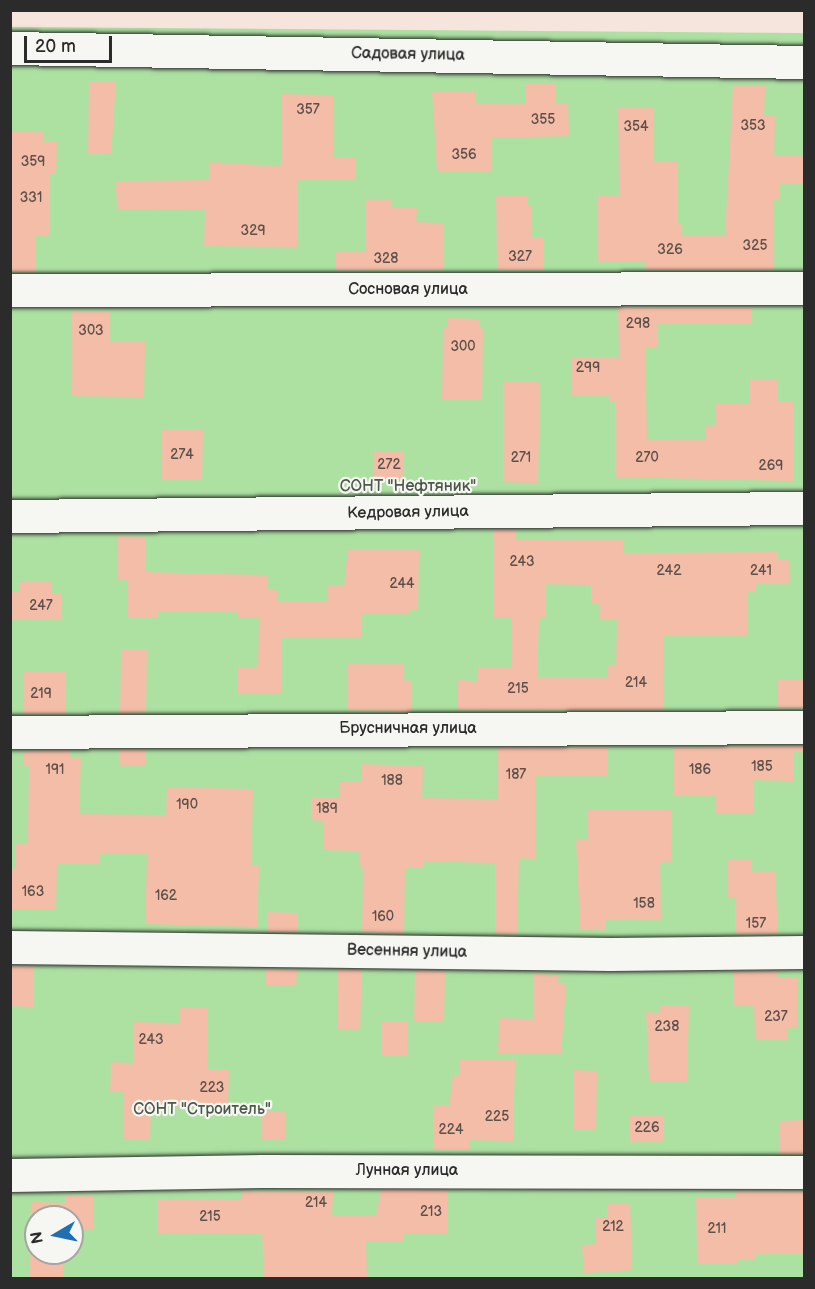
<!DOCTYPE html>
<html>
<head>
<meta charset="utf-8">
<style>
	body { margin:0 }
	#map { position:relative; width:815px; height:1289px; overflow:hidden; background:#f5e5dc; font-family:"Balsamiq Sans",sans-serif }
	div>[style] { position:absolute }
	.green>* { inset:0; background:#ade1a2 }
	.building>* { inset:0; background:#f3bda7 }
	.roads { filter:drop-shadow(0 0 2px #2b2b2b) drop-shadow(0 0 2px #2b2b2b) }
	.street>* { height:33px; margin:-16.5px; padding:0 16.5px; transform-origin:16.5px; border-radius:16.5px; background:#f6f6f2 }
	span { translate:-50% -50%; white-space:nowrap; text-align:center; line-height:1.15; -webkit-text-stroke:4.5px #f6f6f2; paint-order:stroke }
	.number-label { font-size:14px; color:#5d504a }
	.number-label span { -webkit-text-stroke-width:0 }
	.street-label { font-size:16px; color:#2b2b2b }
	.park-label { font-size:16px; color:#4c5849 }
	.frame { position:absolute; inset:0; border:12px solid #2b2b2b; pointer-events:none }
	.north { position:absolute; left:24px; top:1205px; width:60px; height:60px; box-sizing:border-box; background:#f6f6f2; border:2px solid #a5a5a2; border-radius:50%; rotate:261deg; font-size:16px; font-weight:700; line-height:24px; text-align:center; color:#2b2b2b }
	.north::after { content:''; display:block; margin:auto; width:21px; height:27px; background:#1f6fb2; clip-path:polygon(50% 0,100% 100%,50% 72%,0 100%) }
	.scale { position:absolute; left:24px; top:36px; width:88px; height:27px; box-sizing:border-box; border:3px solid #2b2b2b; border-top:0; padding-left:8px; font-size:18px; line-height:21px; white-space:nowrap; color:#2b2b2b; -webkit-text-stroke:4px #f6f6f2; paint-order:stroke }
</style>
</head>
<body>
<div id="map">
	<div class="green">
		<div style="clip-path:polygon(evenodd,11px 27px,804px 33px,804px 1278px,11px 1278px,11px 27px,36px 1217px,72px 1217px,72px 1253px,36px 1253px,36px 1217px)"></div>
	</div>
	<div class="building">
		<div style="clip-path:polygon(89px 81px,116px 81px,111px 154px,88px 154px)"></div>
		<div style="clip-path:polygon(555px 83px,555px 103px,568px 103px,569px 136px,491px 138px,492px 171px,437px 171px,432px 91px,475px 91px,475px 103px,526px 104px,526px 84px)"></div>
		<div style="clip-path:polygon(733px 85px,765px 86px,764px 115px,775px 115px,774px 156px,804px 156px,804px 184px,780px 183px,779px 200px,774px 199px,773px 269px,646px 270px,646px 261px,598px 262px,597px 195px,619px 195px,618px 107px,654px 107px,654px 162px,678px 162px,678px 224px,682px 224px,682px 236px,725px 235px)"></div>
		<div style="clip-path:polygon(282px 94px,333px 95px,333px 158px,356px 158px,355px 180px,298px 180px,297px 247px,204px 246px,205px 209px,117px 210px,116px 181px,209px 180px,209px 162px,281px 166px)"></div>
		<div style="clip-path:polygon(10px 132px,43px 132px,43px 141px,57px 141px,56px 174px,50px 174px,49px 235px,36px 235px,36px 271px,10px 271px)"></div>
		<div style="clip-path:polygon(527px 195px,527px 205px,531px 205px,531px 237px,544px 237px,544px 270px,497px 270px,496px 196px)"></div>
		<div style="clip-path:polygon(366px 200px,392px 200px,392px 207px,417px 207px,416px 222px,443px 223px,443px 270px,336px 270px,336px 251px,365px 252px)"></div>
		<div style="clip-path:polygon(752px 307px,752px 324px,658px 324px,658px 347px,645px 347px,647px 440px,706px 439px,706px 426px,716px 426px,716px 404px,750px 404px,750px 379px,777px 379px,777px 402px,793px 402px,793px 481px,615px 477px,615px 401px,609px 401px,609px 395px,572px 396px,572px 358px,619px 358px,618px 308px)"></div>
		<div style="clip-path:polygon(72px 311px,110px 312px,110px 341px,145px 341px,144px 397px,72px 396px)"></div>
		<div style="clip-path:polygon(448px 318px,479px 319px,479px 327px,483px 327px,482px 400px,442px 399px,443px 327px,448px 327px)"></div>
		<div style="clip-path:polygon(540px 381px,538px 483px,503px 482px,503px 382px)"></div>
		<div style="clip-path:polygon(162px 430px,203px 430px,202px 480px,162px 480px)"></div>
		<div style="clip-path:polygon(374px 451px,404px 451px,404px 479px,374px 479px)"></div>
		<div style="clip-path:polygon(evenodd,493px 530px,515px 530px,515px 540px,623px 540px,623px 553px,778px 552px,778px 559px,789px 559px,790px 583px,755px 583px,755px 591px,748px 591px,747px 635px,663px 635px,663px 709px,458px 710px,458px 680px,478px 681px,478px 667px,511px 667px,512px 617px,493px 617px,493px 530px,546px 584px,591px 585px,591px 603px,600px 603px,599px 620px,617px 620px,616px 665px,608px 665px,608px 678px,537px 677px,539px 617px,546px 617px,546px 584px)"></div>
		<div style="clip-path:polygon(118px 536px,146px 537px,145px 572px,268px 575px,268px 589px,277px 589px,277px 601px,328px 601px,328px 586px,344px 586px,348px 549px,419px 550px,418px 610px,409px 610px,410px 614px,362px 613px,361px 637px,281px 638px,281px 693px,238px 693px,238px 667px,258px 667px,259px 617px,238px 617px,238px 612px,158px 611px,157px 618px,127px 618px,128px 580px,117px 579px)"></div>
		<div style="clip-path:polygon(19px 581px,51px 582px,51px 593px,62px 593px,62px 620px,10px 619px,10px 591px,19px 591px)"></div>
		<div style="clip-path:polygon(121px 649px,147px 649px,146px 712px,120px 713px)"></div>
		<div style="clip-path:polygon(347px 663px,404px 663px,404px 680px,411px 681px,411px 711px,347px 710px)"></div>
		<div style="clip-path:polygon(24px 672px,66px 672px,65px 713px,24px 713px)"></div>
		<div style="clip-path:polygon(778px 679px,804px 679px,804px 708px,778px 708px)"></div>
		<div style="clip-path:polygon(804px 746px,804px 752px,793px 752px,793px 781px,753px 780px,753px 814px,716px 813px,716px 796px,674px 795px,674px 747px)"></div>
		<div style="clip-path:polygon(608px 747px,608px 775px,535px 775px,535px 859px,519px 858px,517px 934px,495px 934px,495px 863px,424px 861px,424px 868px,405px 868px,404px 933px,362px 932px,363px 867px,360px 867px,360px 851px,323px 850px,323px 821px,311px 820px,311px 797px,340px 798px,340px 781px,362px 782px,362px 764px,423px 766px,422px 798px,498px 799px,498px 748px)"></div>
		<div style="clip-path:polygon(69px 750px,69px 757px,81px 757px,79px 814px,166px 815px,167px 787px,253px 789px,251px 866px,259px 866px,257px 927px,145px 924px,147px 854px,99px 853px,99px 864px,57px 863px,56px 910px,10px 909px,10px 868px,16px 869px,16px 843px,27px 843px,28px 828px,29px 766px,23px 766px,24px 751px)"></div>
		<div style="clip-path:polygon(119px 750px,145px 750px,145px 765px,119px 765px)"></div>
		<div style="clip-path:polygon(587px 810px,672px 810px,671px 861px,660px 863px,661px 920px,606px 920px,606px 930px,580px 930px,576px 839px,587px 839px)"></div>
		<div style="clip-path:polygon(728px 859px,752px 859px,752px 871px,775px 871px,778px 934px,735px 934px,735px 897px,728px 897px)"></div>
		<div style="clip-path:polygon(267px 912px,298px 913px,298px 932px,267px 931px)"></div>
		<div style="clip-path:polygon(10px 966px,34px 966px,34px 1007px,10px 1006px)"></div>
		<div style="clip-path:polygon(266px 969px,297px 969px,296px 986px,266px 985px)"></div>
		<div style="clip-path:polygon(337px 970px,362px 970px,360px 1030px,338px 1029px)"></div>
		<div style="clip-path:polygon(415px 970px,445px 971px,444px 1022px,414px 1021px)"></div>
		<div style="clip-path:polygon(733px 971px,778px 971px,778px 978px,797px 978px,797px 1027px,787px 1027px,787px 1040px,755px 1040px,754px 1006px,733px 1005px)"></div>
		<div style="clip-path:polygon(534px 974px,559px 975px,558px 983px,566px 984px,561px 1054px,498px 1053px,499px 1018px,533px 1019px)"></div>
		<div style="clip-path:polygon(660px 1005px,689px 1005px,687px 1081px,649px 1081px,646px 1012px,659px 1013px)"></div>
		<div style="clip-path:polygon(179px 1007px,208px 1008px,207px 1069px,229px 1069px,228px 1108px,151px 1106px,150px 1140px,123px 1139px,124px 1091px,110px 1091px,111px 1062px,133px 1063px,134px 1022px,179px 1023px)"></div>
		<div style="clip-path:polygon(382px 1021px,408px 1021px,407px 1055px,381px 1055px)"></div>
		<div style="clip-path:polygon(460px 1059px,515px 1060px,513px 1141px,469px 1140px,469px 1150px,433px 1149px,433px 1105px,449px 1105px,453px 1075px,459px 1075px)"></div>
		<div style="clip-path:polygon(574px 1070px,597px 1071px,596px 1130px,574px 1130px)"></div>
		<div style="clip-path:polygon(261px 1112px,286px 1112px,285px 1139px,261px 1139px)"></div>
		<div style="clip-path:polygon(664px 1115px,664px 1141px,630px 1142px,630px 1116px)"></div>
		<div style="clip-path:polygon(804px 1120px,804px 1153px,780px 1153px,779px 1121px)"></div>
		<div style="clip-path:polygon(381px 1190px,448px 1190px,448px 1233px,404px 1233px,404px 1241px,366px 1241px,367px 1278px,264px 1278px,262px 1234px,157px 1233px,157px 1199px,241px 1200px,241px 1191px,333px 1192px,332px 1215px,376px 1215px)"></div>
		<div style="clip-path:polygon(736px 1191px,804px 1191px,804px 1254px,756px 1254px,756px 1259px,737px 1259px,737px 1264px,697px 1264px,696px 1198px,736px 1198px)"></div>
		<div style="clip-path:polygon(65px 1196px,93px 1196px,93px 1230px,72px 1229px,72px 1217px,36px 1217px,36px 1253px,63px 1253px,63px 1278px,30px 1278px,31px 1202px,65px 1203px)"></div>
		<div style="clip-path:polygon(630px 1203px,632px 1270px,584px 1273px,582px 1245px,596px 1244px,595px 1218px,607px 1217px,607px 1204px)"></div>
	</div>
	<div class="roads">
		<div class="street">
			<div style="left:10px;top:48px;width:794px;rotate:1.01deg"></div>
			<div style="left:10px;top:290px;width:794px;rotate:-0.14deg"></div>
			<div style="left:10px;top:516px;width:794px;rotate:-0.58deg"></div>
			<div style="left:10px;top:732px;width:794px;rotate:-0.36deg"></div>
			<div style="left:10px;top:947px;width:600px;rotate:0.67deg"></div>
			<div style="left:610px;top:954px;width:194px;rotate:-0.6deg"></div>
			<div style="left:10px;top:1175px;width:252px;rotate:-0.9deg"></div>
			<div style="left:262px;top:1171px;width:542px;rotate:0.11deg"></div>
		</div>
	</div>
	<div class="number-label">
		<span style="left:308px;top:110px">357</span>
		<span style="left:543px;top:120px">355</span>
		<span style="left:753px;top:126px">353</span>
		<span style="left:636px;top:127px">354</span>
		<span style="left:464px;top:155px">356</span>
		<span style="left:33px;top:162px">359</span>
		<span style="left:31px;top:198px">331</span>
		<span style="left:253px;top:231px">329</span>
		<span style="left:755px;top:246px">325</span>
		<span style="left:670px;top:250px">326</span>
		<span style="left:520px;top:257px">327</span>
		<span style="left:386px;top:259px">328</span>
		<span style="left:638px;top:324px">298</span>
		<span style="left:91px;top:331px">303</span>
		<span style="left:463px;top:347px">300</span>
		<span style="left:588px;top:368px">299</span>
		<span style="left:182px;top:455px">274</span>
		<span style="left:521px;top:458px">271</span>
		<span style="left:647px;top:458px">270</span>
		<span style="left:389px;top:465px">272</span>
		<span style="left:771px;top:466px">269</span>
		<span style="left:522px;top:562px">243</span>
		<span style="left:669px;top:571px">242</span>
		<span style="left:761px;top:571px">241</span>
		<span style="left:402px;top:584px">244</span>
		<span style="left:41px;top:606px">247</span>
		<span style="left:636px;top:683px">214</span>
		<span style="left:518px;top:689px">215</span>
		<span style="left:41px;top:694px">219</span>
		<span style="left:762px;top:767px">185</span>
		<span style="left:55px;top:770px">191</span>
		<span style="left:700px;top:770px">186</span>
		<span style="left:516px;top:775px">187</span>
		<span style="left:392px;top:781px">188</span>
		<span style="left:187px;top:805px">190</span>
		<span style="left:327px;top:809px">189</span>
		<span style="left:33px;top:892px">163</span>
		<span style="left:166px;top:896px">162</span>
		<span style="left:644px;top:904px">158</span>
		<span style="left:383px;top:917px">160</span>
		<span style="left:756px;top:924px">157</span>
		<span style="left:776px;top:1017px">237</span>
		<span style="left:667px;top:1027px">238</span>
		<span style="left:151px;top:1040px">243</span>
		<span style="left:212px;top:1088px">223</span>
		<span style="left:497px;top:1117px">225</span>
		<span style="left:647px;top:1128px">226</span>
		<span style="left:451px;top:1130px">224</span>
		<span style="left:316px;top:1203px">214</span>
		<span style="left:431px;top:1212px">213</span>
		<span style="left:210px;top:1217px">215</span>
		<span style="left:613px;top:1227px">212</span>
		<span style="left:717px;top:1229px">211</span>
	</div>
	<div class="street-label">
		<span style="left:408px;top:55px;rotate:1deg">Садовая улица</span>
		<span style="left:408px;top:290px">Сосновая улица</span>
		<span style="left:408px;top:513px;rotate:-1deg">Кедровая улица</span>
		<span style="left:408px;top:729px">Брусничная улица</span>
		<span style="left:407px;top:952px;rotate:1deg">Весенняя улица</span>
		<span style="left:407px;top:1171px">Лунная улица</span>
	</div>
	<div class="park-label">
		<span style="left:408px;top:487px">СОНТ "Нефтяник"</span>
		<span style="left:202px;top:1110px">СОНТ "Строитель"</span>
	</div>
	<div class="frame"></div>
	<div class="north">N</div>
	<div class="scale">20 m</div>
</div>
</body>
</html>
